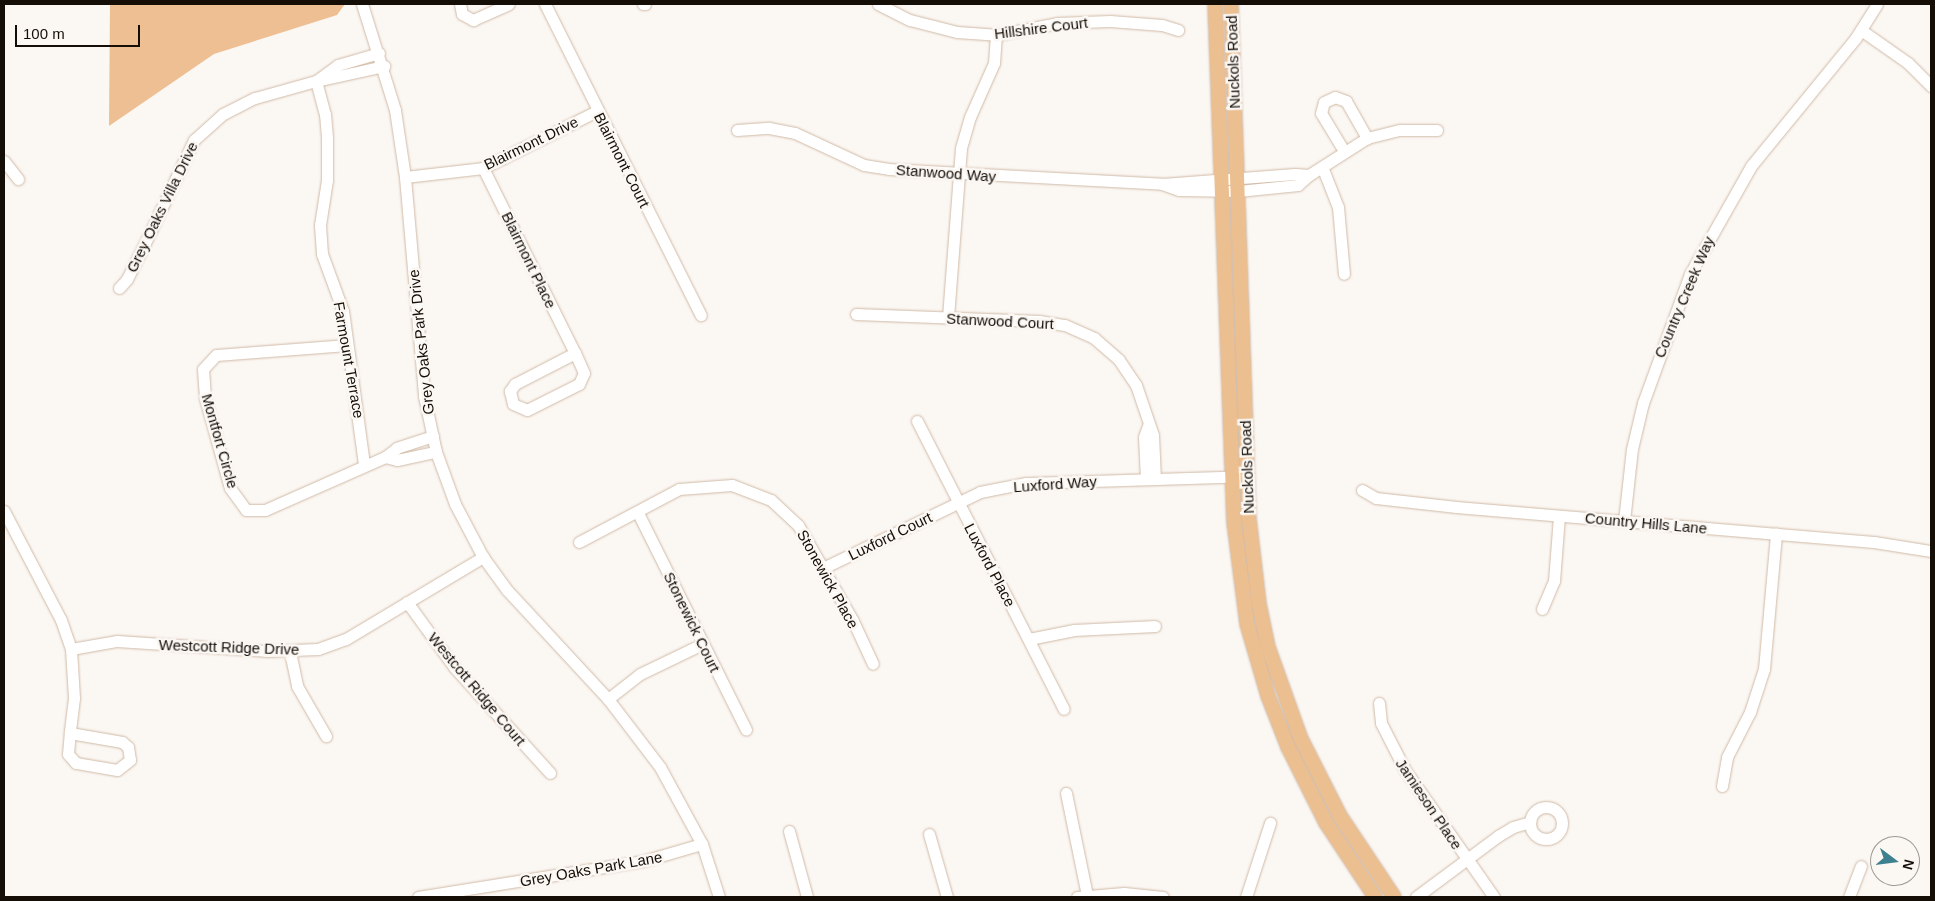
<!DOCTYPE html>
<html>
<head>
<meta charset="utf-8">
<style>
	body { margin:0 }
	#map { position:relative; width:1935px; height:901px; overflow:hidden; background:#fbf7f3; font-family:Helvetica,sans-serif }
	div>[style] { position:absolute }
	.green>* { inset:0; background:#eebf93 }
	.roads { filter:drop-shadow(0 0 1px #d0baa6) drop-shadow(0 0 1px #d0baa6) }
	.minor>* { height:11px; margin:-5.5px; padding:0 5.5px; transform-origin:5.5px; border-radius:5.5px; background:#fff }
	.minor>.ring { margin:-5.5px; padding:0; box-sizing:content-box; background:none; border:11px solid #fff; border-radius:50% }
	.major>* { height:14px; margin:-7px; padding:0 7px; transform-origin:7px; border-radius:7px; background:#ecbf91 }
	span { translate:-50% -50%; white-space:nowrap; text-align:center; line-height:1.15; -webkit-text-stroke:5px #fbf7f3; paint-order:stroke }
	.street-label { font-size:15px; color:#150e07 }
	.frame { position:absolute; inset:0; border:5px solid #150e07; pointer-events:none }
	.north { position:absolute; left:1870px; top:836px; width:50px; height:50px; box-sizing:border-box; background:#fbf7f3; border:1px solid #9f9a95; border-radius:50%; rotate:105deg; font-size:14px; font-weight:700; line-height:20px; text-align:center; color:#150e07 }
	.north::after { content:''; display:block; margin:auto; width:18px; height:22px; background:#3d8190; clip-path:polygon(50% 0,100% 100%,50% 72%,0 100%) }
	.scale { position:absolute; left:15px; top:25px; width:125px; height:22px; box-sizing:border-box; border:2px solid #150e07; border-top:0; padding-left:6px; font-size:15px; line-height:18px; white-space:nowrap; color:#150e07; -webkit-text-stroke:4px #fbf7f3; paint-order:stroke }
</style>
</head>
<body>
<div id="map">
	<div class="green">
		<div style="clip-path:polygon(110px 4px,345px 4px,337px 15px,214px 54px,109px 126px)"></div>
	</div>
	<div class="roads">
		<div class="minor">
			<div style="left:362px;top:4px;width:111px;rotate:72.7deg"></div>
			<div style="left:395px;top:110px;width:68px;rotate:81.5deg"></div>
			<div style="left:405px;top:177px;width:220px;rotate:85deg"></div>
			<div style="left:424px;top:396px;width:57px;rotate:77.9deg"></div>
			<div style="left:436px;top:452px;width:55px;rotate:69.9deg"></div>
			<div style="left:455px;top:504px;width:60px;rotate:62.2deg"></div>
			<div style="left:483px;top:557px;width:41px;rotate:54deg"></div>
			<div style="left:507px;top:590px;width:149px;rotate:47.2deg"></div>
			<div style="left:608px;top:699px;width:86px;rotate:52.6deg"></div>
			<div style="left:660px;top:767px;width:88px;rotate:61.4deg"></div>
			<div style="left:702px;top:844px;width:56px;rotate:72.2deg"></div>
			<div style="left:460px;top:4px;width:10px;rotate:79deg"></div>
			<div style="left:462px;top:14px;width:13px;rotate:29deg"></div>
			<div style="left:473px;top:20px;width:39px;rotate:-24deg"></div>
			<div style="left:545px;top:4px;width:348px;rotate:63.4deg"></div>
			<div style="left:643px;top:4px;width:2px"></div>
			<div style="left:878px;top:4px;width:36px;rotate:27deg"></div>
			<div style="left:910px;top:20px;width:49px;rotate:14.3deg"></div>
			<div style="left:957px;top:32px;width:39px;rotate:4deg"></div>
			<div style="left:996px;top:35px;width:62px;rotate:-11.1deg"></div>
			<div style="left:1057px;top:23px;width:53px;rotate:-2.2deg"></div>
			<div style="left:1110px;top:21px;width:52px;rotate:4.4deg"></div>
			<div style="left:1162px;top:25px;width:17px;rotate:17deg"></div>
			<div style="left:1861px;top:30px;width:57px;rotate:35.1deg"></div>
			<div style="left:1908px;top:63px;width:33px;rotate:45deg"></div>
			<div style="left:379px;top:53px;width:43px;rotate:163.7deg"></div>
			<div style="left:338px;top:65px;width:27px;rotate:144deg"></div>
			<div style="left:316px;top:81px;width:70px;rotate:-12.4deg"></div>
			<div style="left:737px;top:130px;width:32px;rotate:-4deg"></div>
			<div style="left:769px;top:128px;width:26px;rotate:11deg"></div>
			<div style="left:795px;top:133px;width:76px;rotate:24.9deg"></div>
			<div style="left:864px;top:165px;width:25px;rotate:9deg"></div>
			<div style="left:889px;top:169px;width:273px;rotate:3.1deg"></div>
			<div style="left:1344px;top:151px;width:44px;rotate:-121.2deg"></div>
			<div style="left:1321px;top:113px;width:11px;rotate:-75deg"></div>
			<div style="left:1324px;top:102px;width:12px;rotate:-24deg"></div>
			<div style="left:1335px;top:97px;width:12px;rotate:20deg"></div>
			<div style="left:1346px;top:101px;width:43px;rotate:60.4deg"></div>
			<div style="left:4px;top:161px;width:23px;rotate:52deg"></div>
			<div style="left:483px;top:168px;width:207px;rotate:63.6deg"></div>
			<div style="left:575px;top:353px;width:68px;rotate:152.7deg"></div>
			<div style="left:515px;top:384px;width:9px;rotate:126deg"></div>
			<div style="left:510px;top:391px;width:13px;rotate:77deg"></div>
			<div style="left:513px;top:404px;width:15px;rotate:23deg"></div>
			<div style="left:527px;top:410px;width:58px;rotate:-26.6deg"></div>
			<div style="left:579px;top:384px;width:12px;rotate:-66deg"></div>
			<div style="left:584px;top:373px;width:22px;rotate:-114deg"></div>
			<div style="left:1323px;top:169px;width:41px;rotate:68.5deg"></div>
			<div style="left:1338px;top:207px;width:67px;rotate:84.9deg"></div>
			<div style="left:1295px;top:174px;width:14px;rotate:4deg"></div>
			<div style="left:1309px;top:175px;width:15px;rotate:138deg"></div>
			<div style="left:1298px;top:185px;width:60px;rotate:174.3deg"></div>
			<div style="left:1238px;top:191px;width:59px;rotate:-179deg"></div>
			<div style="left:1179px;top:190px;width:18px;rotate:-161deg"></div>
			<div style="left:1162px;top:184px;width:133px;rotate:-4.3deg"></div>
			<div style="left:1309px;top:175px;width:69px;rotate:-32.5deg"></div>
			<div style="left:1367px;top:138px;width:34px;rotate:-14deg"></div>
			<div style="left:1400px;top:130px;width:37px"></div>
			<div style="left:405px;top:177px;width:79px;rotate:-6.6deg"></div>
			<div style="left:483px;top:168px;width:127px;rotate:-26.6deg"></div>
			<div style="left:119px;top:288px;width:12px;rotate:-48deg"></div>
			<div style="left:127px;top:279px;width:40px;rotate:-63.4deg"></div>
			<div style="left:145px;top:243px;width:114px;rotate:-64.6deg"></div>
			<div style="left:194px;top:140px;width:39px;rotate:-42deg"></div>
			<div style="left:223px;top:114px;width:36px;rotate:-27deg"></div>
			<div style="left:255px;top:98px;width:63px;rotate:-15.6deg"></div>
			<div style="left:316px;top:81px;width:34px;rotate:75deg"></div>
			<div style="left:325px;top:114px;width:24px;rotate:85deg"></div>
			<div style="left:327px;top:138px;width:42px;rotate:90deg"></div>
			<div style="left:327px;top:180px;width:46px;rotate:98.8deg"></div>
			<div style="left:320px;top:225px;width:29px;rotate:86deg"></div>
			<div style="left:322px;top:254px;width:61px;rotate:69.8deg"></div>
			<div style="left:343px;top:311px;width:155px;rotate:82.2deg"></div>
			<div style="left:856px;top:314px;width:183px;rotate:2.2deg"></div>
			<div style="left:1039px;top:321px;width:26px;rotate:9deg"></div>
			<div style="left:1065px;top:325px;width:32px;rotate:24deg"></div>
			<div style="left:1094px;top:338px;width:33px;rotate:41deg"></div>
			<div style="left:1119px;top:360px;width:30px;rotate:56deg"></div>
			<div style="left:1136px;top:385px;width:53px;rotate:71.2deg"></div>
			<div style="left:1153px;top:435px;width:44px;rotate:87.4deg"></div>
			<div style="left:948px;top:317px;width:169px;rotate:-85.6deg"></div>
			<div style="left:961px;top:148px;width:32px;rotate:-74deg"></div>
			<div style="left:970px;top:117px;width:59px;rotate:-66deg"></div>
			<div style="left:994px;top:63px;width:28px;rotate:-86deg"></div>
			<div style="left:347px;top:345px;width:131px;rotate:175.6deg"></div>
			<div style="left:216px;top:355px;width:19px;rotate:133deg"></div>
			<div style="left:203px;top:369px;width:29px;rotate:86deg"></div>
			<div style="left:205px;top:398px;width:93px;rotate:74.5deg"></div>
			<div style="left:230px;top:488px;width:27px;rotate:54deg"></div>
			<div style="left:246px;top:510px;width:19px"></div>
			<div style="left:265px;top:510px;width:131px;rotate:-23.8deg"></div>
			<div style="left:917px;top:421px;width:323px;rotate:63deg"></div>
			<div style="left:433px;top:436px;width:38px;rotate:162deg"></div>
			<div style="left:397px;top:448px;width:15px;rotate:143deg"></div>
			<div style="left:385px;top:457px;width:12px;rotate:14deg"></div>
			<div style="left:397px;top:460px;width:40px;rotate:-12deg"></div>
			<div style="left:1146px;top:479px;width:42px;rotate:-92.7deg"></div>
			<div style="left:1144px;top:437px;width:12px;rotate:-70deg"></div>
			<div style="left:1362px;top:490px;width:16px;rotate:30deg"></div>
			<div style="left:1376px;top:498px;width:81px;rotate:6.4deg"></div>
			<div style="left:1456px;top:507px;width:419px;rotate:4.8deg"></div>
			<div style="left:1874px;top:542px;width:58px;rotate:9deg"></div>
			<div style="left:4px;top:511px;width:123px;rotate:62.4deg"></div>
			<div style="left:61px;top:620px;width:31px;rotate:71deg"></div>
			<div style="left:71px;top:649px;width:49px;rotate:86.5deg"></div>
			<div style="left:74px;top:698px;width:35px;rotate:97deg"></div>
			<div style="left:638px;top:513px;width:242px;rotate:63.5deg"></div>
			<div style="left:1624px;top:521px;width:72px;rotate:-83.7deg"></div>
			<div style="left:1632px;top:449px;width:47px;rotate:-76.6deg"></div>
			<div style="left:1643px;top:403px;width:137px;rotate:-70deg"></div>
			<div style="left:1690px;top:274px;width:124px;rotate:-60.5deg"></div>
			<div style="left:1751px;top:166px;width:164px;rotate:-50.7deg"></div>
			<div style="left:1855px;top:39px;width:41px;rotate:-57.8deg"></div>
			<div style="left:579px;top:542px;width:113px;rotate:-27.9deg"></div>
			<div style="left:679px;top:489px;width:53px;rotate:-4.3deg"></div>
			<div style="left:732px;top:485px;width:42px;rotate:21deg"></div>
			<div style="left:771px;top:500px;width:37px;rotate:43deg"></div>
			<div style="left:798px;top:525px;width:111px;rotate:60.2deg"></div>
			<div style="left:853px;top:621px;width:47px;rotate:65.1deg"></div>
			<div style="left:823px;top:568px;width:174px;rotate:-25.8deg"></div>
			<div style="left:980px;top:492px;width:47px;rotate:-11.1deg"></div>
			<div style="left:1026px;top:483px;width:221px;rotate:-1.8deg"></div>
			<div style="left:407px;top:602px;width:80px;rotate:54.1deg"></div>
			<div style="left:454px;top:667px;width:143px;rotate:47.8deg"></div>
			<div style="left:1542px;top:609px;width:30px;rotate:-67deg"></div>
			<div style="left:1554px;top:581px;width:65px;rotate:-85.6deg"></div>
			<div style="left:1029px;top:639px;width:46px;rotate:-11.3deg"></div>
			<div style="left:1074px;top:630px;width:81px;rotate:-2.8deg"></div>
			<div style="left:71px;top:649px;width:47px;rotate:-9.9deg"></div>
			<div style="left:117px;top:641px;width:149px;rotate:3.8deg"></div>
			<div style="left:266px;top:651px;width:52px;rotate:-2.2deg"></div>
			<div style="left:318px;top:649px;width:30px;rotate:-20deg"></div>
			<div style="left:346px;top:639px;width:160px;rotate:-30.9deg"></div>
			<div style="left:290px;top:652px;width:35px;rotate:78deg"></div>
			<div style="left:297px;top:686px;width:58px;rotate:59.9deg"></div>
			<div style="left:608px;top:699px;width:41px;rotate:-38deg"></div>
			<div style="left:640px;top:674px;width:69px;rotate:-25.8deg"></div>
			<div style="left:1379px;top:703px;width:20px;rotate:84deg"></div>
			<div style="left:1381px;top:723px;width:53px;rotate:62.9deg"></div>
			<div style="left:1405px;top:770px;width:155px;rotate:55deg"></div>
			<div style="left:70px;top:733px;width:53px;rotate:9.8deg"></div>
			<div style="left:122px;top:742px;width:8px;rotate:40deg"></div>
			<div style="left:128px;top:747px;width:13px;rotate:81deg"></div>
			<div style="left:130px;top:760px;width:16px;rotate:142deg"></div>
			<div style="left:117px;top:770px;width:42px;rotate:-170.3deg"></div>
			<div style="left:76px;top:763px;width:12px;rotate:-132deg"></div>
			<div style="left:68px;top:754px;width:21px;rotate:-85deg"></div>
			<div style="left:1722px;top:786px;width:29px;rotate:-80deg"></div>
			<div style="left:1727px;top:757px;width:51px;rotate:-62.9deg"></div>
			<div style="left:1750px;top:712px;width:45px;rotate:-72deg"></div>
			<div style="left:1764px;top:669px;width:136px;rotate:-84.9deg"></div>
			<div style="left:1066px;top:793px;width:104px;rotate:78.4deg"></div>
			<div class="ring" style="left:1530px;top:807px;width:21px;height:21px"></div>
			<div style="left:789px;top:831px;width:68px;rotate:74.7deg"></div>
			<div style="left:929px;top:834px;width:66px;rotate:74.1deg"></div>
			<div style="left:418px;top:897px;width:228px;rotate:-9.1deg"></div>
			<div style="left:643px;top:861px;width:61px;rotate:-16.1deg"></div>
			<div style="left:1077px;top:897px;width:47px;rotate:-4.9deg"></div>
			<div style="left:1124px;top:893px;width:39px;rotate:6deg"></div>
			<div style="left:1246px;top:897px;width:78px;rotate:-72deg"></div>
			<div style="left:1416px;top:897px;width:102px;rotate:-36.6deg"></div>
			<div style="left:1498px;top:836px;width:17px;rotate:-31deg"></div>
			<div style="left:1513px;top:827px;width:18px;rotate:-16deg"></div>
			<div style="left:1849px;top:897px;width:33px;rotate:-69deg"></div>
		</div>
		<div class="major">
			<div style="left:1215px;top:4px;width:518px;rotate:87.9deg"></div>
			<div style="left:1234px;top:522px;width:103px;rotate:82.7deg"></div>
			<div style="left:1247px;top:624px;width:75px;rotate:73.7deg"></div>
			<div style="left:1268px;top:696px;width:55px;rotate:68.6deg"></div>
			<div style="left:1288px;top:747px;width:85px;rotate:63.4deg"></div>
			<div style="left:1326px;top:823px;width:89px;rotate:56.5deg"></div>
			<div style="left:1231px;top:4px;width:515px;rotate:88deg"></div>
			<div style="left:1249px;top:519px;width:86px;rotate:83.3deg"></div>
			<div style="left:1259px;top:604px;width:44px;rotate:78.2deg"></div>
			<div style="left:1268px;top:647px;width:98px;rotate:70.3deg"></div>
			<div style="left:1301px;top:739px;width:86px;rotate:63.1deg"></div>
			<div style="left:1340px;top:816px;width:97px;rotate:56.3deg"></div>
		</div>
	</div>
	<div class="street-label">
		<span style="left:1041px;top:28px;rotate:-7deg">Hillshire Court</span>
		<span style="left:1233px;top:62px;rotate:-92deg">Nuckols Road</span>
		<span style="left:531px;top:143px;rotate:-26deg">Blairmont Drive</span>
		<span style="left:622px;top:160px;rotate:63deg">Blairmont Court</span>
		<span style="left:946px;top:173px;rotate:4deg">Stanwood Way</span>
		<span style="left:162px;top:207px;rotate:-64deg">Grey Oaks Villa Drive</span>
		<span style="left:529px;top:260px;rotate:64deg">Blairmont Place</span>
		<span style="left:1684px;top:297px;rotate:-67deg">Country Creek Way</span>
		<span style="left:1000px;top:321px;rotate:3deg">Stanwood Court</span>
		<span style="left:421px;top:342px;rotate:-96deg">Grey Oaks Park Drive</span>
		<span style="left:349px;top:360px;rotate:80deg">Farmount Terrace</span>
		<span style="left:220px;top:441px;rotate:74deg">Montfort Circle</span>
		<span style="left:1247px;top:467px;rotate:-92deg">Nuckols Road</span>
		<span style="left:1055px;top:484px;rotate:-4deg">Luxford Way</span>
		<span style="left:1646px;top:523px;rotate:5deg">Country Hills Lane</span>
		<span style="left:890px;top:536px;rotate:-26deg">Luxford Court</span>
		<span style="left:990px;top:565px;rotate:62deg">Luxford Place</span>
		<span style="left:828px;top:579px;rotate:61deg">Stonewick Place</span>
		<span style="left:692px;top:622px;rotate:64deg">Stonewick Court</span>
		<span style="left:229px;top:647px;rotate:2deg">Westcott Ridge Drive</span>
		<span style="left:477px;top:689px;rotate:50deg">Westcott Ridge Court</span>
		<span style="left:1429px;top:804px;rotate:56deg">Jamieson Place</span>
		<span style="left:591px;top:869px;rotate:-10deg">Grey Oaks Park Lane</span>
	</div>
	<div class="frame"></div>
	<div class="north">N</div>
	<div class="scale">100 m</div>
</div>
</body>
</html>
